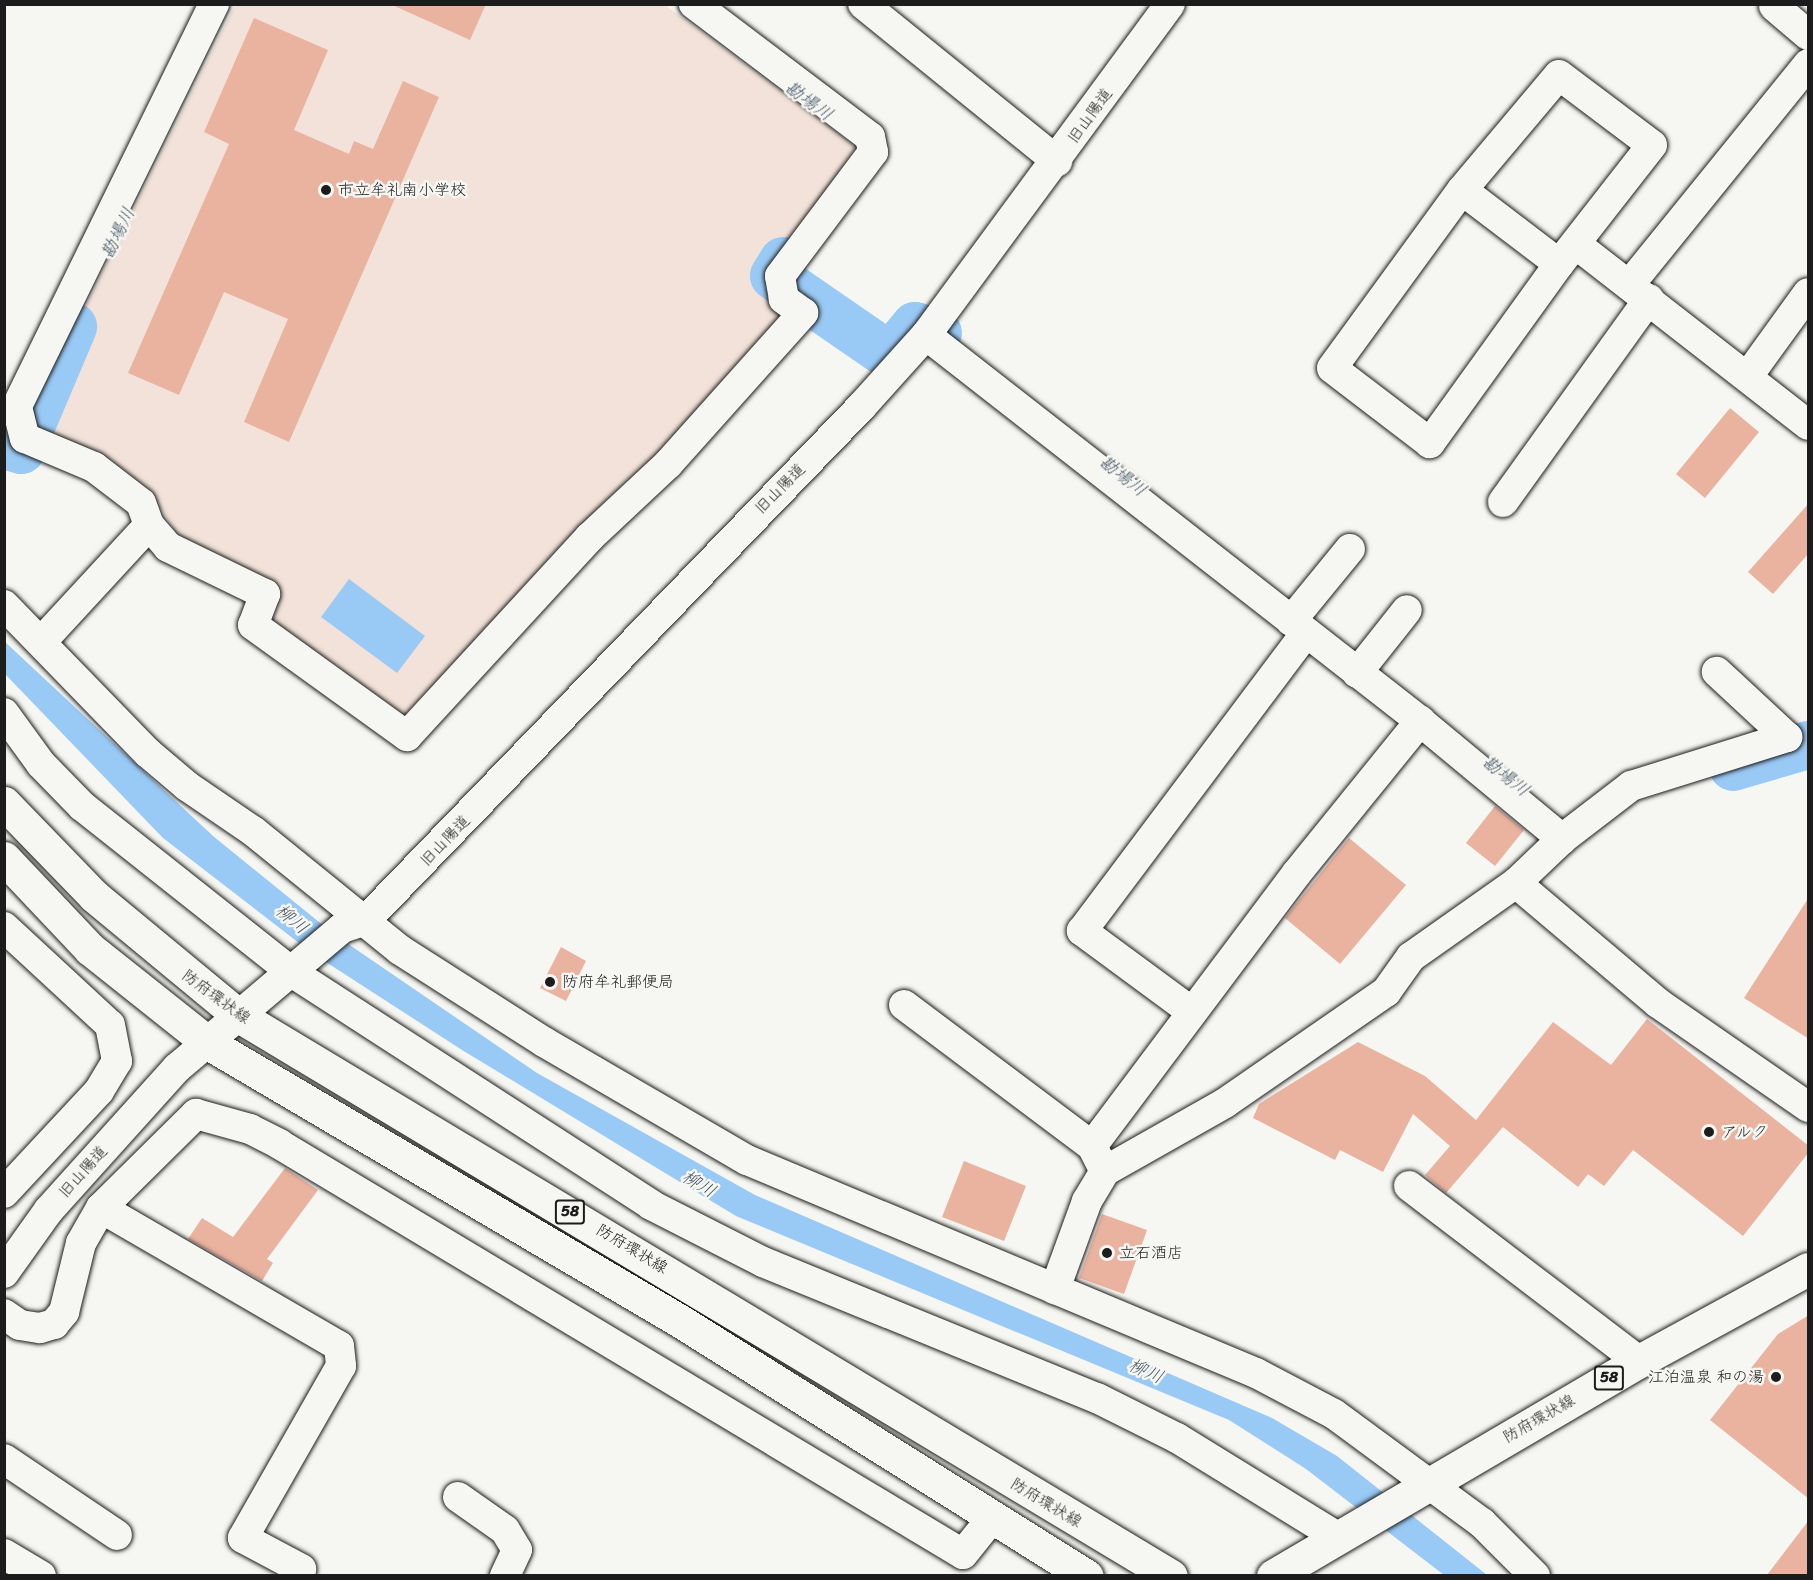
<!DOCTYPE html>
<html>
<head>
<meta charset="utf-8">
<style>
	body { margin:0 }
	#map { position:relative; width:1813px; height:1580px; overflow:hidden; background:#f6f6f2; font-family:Sriracha,"Klee One",sans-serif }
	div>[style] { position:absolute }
	.built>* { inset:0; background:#f2e2d9 }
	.water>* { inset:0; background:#99c9f5 }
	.river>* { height:48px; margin:-24px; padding:0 24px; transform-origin:24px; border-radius:24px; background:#99c9f5 }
	.building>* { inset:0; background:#eab39f }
	.roads { filter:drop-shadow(0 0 2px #1c1c1c) drop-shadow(0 0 2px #1c1c1c) }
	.minor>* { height:30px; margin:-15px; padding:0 15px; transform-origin:15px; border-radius:15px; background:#f6f6f2 }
	.major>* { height:33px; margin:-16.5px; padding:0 16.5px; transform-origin:16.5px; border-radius:16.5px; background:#f6f6f2 }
	.dots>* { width:16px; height:16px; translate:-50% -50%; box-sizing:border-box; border:3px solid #f6f6f2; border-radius:50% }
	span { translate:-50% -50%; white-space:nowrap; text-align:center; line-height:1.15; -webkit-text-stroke:5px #f6f6f2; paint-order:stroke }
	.shield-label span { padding:2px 4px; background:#f6f6f2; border:2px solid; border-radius:4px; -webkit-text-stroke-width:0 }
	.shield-label { font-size:15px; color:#1c1c1c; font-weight:700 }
	.street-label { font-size:16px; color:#1c1c1c }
	.poi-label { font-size:16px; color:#1c1c1c }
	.left { translate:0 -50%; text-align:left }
	.right { translate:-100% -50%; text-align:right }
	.water-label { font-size:18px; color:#485968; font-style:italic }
	.frame { position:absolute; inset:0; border:6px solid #1c1c1c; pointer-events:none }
</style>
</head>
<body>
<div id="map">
	<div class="built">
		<div style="clip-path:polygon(235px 5px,665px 5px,856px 147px,765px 276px,771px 305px,785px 319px,408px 723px,268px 624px,279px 590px,183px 543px,153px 497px,112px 461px,36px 428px,43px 393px)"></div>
	</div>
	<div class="water">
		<div style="clip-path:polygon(349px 579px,425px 636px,397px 673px,321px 617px)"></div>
		<div style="clip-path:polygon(4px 641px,213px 836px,335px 935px,537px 1073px,755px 1195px,1272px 1418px,1337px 1456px,1487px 1575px,1444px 1575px,1306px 1469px,1229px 1420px,736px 1216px,462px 1050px,312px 953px,163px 838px,5px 674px)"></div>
	</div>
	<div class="river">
		<div style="left:783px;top:261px;width:17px;rotate:121deg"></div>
		<div style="left:774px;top:276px;width:141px;rotate:34.6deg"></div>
		<div style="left:890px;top:356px;width:39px;rotate:-50deg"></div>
		<div style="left:915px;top:326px;width:24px;rotate:17deg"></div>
		<div style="left:4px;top:445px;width:18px;rotate:16deg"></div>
		<div style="left:21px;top:450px;width:134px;rotate:-67.1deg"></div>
		<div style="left:1733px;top:767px;width:78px;rotate:-16.3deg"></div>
	</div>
	<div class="building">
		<div style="clip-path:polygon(390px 4px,486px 4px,470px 40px)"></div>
		<div style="clip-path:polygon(254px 18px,328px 50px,294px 130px,349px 154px,354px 141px,373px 149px,403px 81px,439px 97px,289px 442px,244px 422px,288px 319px,224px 292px,179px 395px,128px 373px,229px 144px,204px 132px)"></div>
		<div style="clip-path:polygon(1730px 408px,1759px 432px,1705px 498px,1676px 474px)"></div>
		<div style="clip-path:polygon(1809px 503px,1809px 553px,1773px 594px,1748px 572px)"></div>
		<div style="clip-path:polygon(1495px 806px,1524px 830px,1495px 866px,1466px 843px)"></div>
		<div style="clip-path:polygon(1349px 838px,1406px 885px,1340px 964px,1285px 918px)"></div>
		<div style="clip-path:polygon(1809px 897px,1809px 1039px,1744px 998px)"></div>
		<div style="clip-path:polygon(561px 947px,586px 961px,566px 1001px,540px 988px)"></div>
		<div style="clip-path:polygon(1647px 1019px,1809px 1146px,1809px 1152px,1743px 1236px,1633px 1150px,1604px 1186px,1588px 1174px,1578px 1187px,1503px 1127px,1446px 1193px,1425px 1175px,1450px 1146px,1413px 1114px,1383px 1172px,1340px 1150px,1335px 1160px,1253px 1118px,1259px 1104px,1358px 1042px,1425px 1076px,1476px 1120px,1553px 1022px,1611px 1065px)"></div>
		<div style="clip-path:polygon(964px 1161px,1026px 1186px,1004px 1241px,942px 1217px)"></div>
		<div style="clip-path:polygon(285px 1168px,318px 1190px,267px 1259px,273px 1263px,262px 1281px,188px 1239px,202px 1218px,233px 1237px)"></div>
		<div style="clip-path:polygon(1102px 1214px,1147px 1230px,1124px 1294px,1079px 1278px)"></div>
		<div style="clip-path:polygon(1809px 1315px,1809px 1499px,1710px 1420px,1778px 1334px)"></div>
		<div style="clip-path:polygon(1809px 1520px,1809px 1575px,1767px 1575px)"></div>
	</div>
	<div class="roads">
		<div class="minor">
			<div style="left:214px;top:4px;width:449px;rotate:116.1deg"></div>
			<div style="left:17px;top:407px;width:32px;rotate:76deg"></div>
			<div style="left:25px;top:438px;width:75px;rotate:22.8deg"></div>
			<div style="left:94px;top:467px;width:59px;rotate:37.5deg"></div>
			<div style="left:141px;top:503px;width:23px;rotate:70deg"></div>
			<div style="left:149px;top:525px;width:29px;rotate:49deg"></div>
			<div style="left:168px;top:547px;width:108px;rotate:25.9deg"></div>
			<div style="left:265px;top:594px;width:33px;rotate:111deg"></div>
			<div style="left:253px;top:625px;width:190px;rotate:35.8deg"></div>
			<div style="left:407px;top:736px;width:270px;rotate:-47.4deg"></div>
			<div style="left:590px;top:537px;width:107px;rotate:-43.1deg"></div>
			<div style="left:668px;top:464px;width:203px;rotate:-48.2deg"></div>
			<div style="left:803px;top:313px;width:24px;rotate:-144deg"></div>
			<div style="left:784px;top:299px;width:23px;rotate:-100deg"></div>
			<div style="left:780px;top:276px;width:155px;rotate:-53.1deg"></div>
			<div style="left:873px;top:152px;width:15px;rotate:-101deg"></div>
			<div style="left:870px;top:137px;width:221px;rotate:-142.9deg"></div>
			<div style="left:863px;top:4px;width:250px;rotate:39deg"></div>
			<div style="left:1774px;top:6px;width:45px;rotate:40.5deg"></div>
			<div style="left:1559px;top:75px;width:116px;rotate:37deg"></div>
			<div style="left:1652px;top:145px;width:151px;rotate:128deg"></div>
			<div style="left:1559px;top:264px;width:221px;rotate:125.8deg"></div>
			<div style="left:1430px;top:443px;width:123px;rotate:-142.6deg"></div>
			<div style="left:1332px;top:368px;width:220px;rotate:-53.9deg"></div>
			<div style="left:1462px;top:190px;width:150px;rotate:-49.9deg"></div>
			<div style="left:1462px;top:190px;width:122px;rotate:37.3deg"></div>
			<div style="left:1577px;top:245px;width:293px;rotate:37.9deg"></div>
			<div style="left:1630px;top:284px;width:283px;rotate:-51deg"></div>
			<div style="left:926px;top:335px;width:627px;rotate:38deg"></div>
			<div style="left:1420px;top:721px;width:185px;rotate:39.7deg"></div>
			<div style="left:1748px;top:376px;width:102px;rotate:-54.1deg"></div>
			<div style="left:1503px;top:502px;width:250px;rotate:-54.3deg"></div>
			<div style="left:4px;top:605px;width:206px;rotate:45.8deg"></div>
			<div style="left:148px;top:753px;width:51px;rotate:40.2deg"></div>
			<div style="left:187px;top:786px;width:80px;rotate:34.3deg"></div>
			<div style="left:253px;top:831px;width:189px;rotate:39deg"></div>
			<div style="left:400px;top:950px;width:171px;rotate:32.6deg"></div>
			<div style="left:544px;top:1042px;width:235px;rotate:30.2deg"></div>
			<div style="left:747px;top:1160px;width:552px;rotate:22.71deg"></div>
			<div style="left:1256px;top:1373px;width:88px;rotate:27.7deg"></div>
			<div style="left:1334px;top:1414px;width:184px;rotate:36.4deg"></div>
			<div style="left:1482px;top:1523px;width:75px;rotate:45deg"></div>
			<div style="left:1291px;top:621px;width:93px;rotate:-50.7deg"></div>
			<div style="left:42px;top:641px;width:158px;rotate:-47.3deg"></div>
			<div style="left:1357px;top:673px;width:80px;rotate:-51.6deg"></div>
			<div style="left:4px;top:713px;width:63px;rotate:54deg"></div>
			<div style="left:41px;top:764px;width:59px;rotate:45.7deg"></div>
			<div style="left:82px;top:806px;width:269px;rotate:38.4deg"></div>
			<div style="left:293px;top:973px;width:427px;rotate:32.9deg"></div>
			<div style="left:651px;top:1205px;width:126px;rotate:27deg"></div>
			<div style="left:763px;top:1262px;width:361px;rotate:22.2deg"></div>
			<div style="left:1097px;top:1398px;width:89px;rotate:26.6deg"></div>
			<div style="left:1177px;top:1438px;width:190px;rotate:31.7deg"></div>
			<div style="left:1516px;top:883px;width:186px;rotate:40.2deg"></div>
			<div style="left:1658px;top:1003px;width:183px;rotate:34.7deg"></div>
			<div style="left:4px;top:927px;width:144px;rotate:42.8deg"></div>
			<div style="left:110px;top:1025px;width:37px;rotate:79deg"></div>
			<div style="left:117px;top:1061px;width:35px;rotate:121deg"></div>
			<div style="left:99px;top:1091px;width:139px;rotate:133deg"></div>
			<div style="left:904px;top:1005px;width:235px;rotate:36.9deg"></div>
			<div style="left:1092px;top:1146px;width:28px;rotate:63deg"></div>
			<div style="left:1105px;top:1171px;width:35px;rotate:121deg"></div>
			<div style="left:1087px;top:1201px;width:94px;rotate:110deg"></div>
			<div style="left:1192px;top:1012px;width:137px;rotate:-143.6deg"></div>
			<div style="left:1082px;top:931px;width:373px;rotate:-53.1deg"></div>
			<div style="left:1092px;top:1146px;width:341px;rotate:-53.1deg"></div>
			<div style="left:1297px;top:873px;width:196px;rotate:-51deg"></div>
			<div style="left:1105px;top:1171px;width:138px;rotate:-29.5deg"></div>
			<div style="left:1225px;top:1103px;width:196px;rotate:-34.6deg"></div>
			<div style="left:1386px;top:992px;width:43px;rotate:-54.5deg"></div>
			<div style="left:1411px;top:957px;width:128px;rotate:-35.2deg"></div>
			<div style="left:1516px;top:883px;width:64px;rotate:-43.7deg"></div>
			<div style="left:1562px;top:839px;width:87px;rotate:-37.5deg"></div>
			<div style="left:1631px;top:786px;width:164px;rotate:-17.4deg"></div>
			<div style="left:1787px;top:737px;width:96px;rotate:-137.1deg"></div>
			<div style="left:1409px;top:1186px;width:289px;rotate:37.3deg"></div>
			<div style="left:101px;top:1208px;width:275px;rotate:30.1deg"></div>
			<div style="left:339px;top:1346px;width:20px;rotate:84deg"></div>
			<div style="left:341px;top:1366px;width:198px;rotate:119.7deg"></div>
			<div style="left:243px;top:1538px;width:66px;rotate:28.1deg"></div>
			<div style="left:301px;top:1569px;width:8px;rotate:113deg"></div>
			<div style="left:4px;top:1273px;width:77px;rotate:-54.5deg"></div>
			<div style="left:49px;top:1210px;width:191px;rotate:-48deg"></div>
			<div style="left:177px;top:1068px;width:216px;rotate:-40.3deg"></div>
			<div style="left:342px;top:928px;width:25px;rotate:-18deg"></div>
			<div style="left:366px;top:920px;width:714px;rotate:-46.02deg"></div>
			<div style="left:862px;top:406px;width:96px;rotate:-48deg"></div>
			<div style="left:926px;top:335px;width:411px;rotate:-53.6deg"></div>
			<div style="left:4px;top:1314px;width:19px;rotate:35deg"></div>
			<div style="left:20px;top:1325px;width:20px;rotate:9deg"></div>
			<div style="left:40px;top:1328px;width:15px;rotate:-16deg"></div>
			<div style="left:54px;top:1324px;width:16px;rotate:-50deg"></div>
			<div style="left:64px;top:1312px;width:71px;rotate:-76.2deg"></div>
			<div style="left:81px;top:1243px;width:40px;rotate:-60.3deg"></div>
			<div style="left:101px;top:1208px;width:134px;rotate:-44.7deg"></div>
			<div style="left:196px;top:1114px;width:56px;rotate:15.5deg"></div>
			<div style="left:250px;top:1129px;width:33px;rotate:27deg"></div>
			<div style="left:279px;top:1144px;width:797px;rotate:30.94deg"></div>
			<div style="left:963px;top:1554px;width:46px;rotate:-51.1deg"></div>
			<div style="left:4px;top:1459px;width:136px;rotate:33.9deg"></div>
			<div style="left:458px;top:1497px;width:57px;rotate:35.1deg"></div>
			<div style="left:505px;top:1530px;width:23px;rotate:59deg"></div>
			<div style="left:517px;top:1550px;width:29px;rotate:115deg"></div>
			<div style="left:4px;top:1554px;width:43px;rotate:30.7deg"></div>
		</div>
		<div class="major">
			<div style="left:4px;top:803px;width:129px;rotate:45.9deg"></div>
			<div style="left:94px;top:896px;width:188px;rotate:39.6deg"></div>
			<div style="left:239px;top:1016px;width:1087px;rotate:31deg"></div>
			<div style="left:4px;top:858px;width:125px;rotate:46.6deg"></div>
			<div style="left:90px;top:949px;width:151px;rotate:38.5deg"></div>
			<div style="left:208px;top:1043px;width:548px;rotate:30.5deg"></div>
			<div style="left:680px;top:1321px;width:480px;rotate:32.1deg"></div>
			<div style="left:1273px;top:1576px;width:424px;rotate:-30.4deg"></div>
			<div style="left:1639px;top:1361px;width:192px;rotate:-28.6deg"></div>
		</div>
	</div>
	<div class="dots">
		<div style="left:326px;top:190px;background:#1c1c1c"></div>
		<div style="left:550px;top:982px;background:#1c1c1c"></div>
		<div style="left:1709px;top:1132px;background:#1c1c1c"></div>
		<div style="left:1107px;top:1253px;background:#1c1c1c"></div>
		<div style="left:1776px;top:1377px;background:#1c1c1c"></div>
	</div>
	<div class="shield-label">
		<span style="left:570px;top:1212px">58</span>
		<span style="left:1609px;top:1378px">58</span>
	</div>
	<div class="street-label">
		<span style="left:1090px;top:116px;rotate:-54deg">旧山陽道</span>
		<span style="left:780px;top:489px;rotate:-45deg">旧山陽道</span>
		<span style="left:445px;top:841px;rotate:-46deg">旧山陽道</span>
		<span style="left:216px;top:997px;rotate:36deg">防府環状線</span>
		<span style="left:83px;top:1172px;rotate:-48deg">旧山陽道</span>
		<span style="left:632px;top:1249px;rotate:31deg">防府環状線</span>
		<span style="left:1539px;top:1419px;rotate:-30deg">防府環状線</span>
		<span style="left:1046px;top:1503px;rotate:31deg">防府環状線</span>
	</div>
	<div class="poi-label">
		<span class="left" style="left:338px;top:190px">市立牟礼南小学校</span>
		<span class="left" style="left:562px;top:982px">防府牟礼郵便局</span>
		<span class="left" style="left:1721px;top:1132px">アルク</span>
		<span class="left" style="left:1119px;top:1253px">立石酒店</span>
		<span class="right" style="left:1764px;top:1377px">江泊温泉 和の湯</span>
	</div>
	<div class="water-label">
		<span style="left:809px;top:101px;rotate:36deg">勘場川</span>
		<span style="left:118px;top:233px;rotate:-64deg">勘場川</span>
		<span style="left:1123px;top:476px;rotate:38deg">勘場川</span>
		<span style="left:1506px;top:776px;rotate:38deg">勘場川</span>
		<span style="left:292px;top:919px;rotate:40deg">柳川</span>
		<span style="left:699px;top:1184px;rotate:31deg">柳川</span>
		<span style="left:1146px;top:1371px;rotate:24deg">柳川</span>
	</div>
	<div class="frame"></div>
</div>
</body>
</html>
